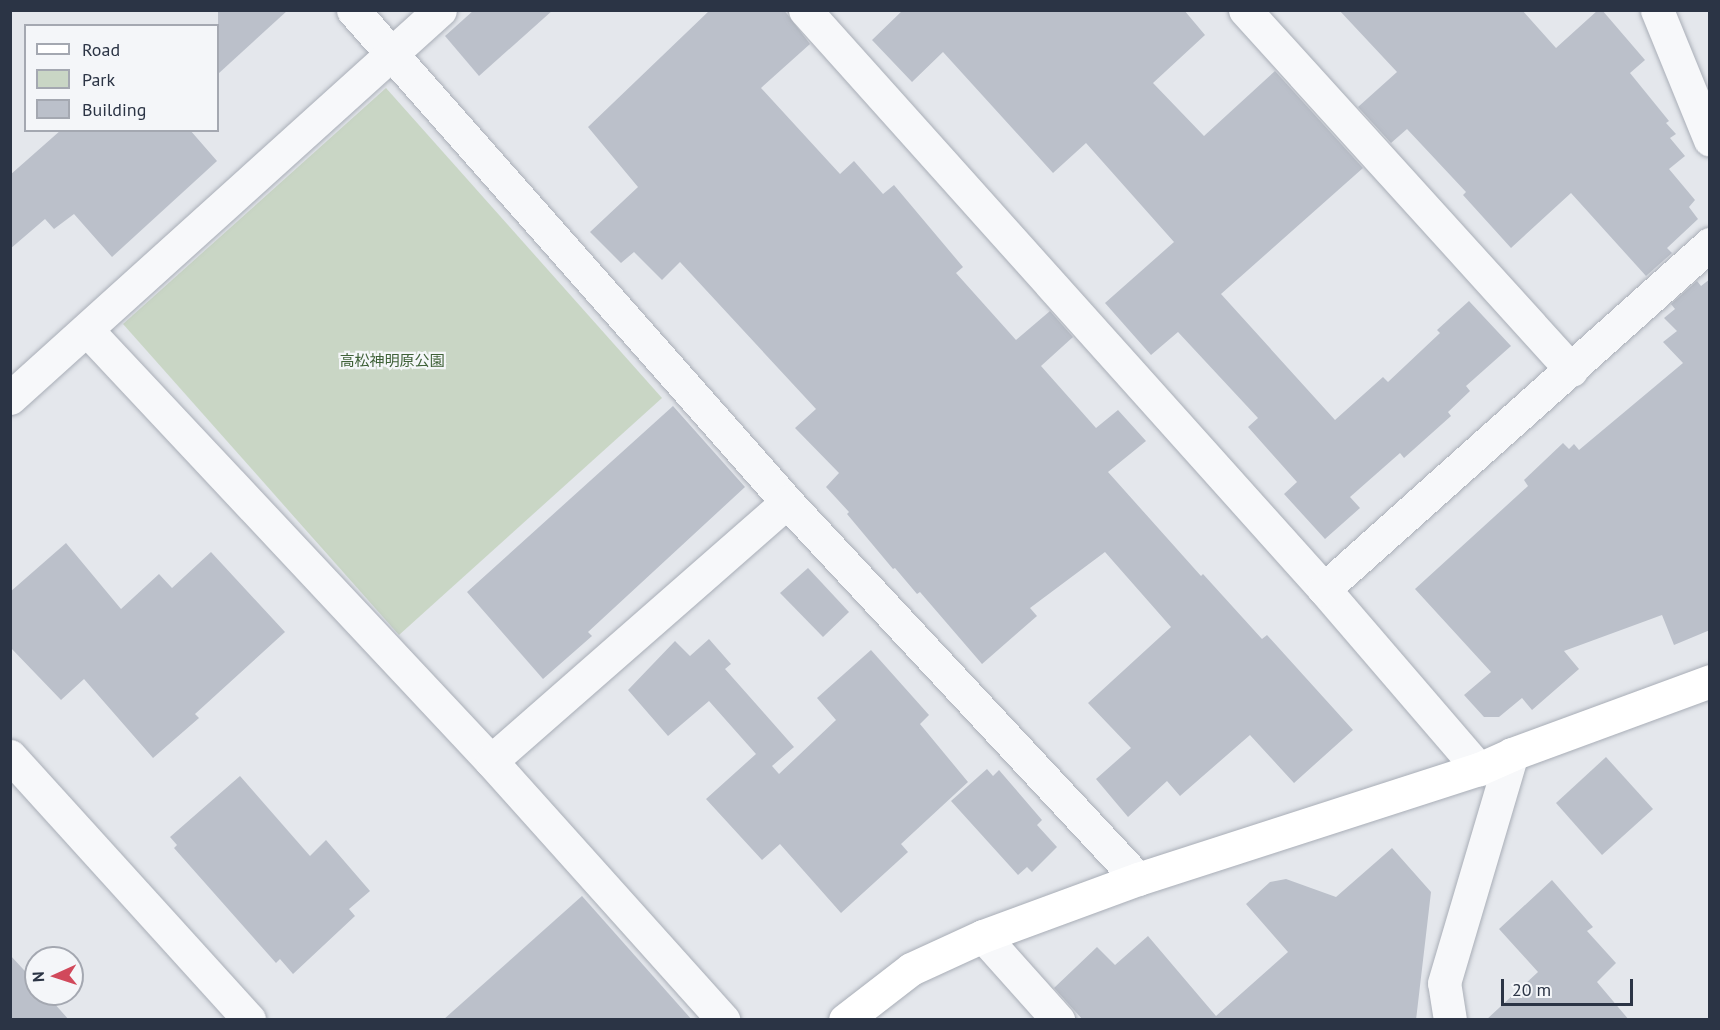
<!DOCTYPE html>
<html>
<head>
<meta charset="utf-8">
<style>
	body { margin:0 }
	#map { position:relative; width:1720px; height:1030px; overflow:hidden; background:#e4e7ec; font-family:"PT Sans","Noto Sans JP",sans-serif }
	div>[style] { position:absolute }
	.green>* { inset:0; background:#c9d6c5 }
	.building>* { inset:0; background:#bbc0ca }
	.roads { filter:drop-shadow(0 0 2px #a9aeb7) drop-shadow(0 0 2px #a9aeb7) }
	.street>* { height:33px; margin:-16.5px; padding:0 16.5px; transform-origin:16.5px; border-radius:16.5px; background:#f7f8fa }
	.secondary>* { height:33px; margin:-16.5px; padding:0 16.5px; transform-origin:16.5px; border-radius:16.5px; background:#fff }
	span { translate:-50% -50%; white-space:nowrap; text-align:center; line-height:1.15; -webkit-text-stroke:4.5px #f4f6f9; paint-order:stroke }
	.park-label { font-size:15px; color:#3f6138 }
	.frame { position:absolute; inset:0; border:12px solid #2b3445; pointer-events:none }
	.legend { position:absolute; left:24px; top:24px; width:195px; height:108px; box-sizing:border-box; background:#f4f6f9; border:2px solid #a4a8b1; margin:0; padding:8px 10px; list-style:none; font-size:18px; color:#2b3445 }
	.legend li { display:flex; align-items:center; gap:12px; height:30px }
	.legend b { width:30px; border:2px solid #a4a8b1 }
	.north { position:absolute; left:24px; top:946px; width:60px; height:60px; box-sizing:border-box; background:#f4f6f9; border:2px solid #a4a8b1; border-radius:50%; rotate:267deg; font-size:16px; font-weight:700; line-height:24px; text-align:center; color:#2b3445 }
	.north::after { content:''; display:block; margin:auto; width:21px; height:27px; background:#d1495b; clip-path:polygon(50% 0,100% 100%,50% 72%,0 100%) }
	.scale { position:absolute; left:1501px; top:979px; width:132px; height:27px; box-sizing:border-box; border:3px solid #2b3445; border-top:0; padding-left:8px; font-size:18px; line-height:21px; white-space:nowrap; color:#2b3445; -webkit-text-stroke:4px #f4f6f9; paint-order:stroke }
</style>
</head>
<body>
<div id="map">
	<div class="green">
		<div style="clip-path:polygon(386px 88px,662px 398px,399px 635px,123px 324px)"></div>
	</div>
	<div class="building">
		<div style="clip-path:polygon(218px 10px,288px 10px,218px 74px)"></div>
		<div style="clip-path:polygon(474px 10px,553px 10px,479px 76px,445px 36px)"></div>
		<div style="clip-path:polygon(710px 10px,784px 10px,810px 44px,761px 88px,840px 174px,854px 161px,883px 194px,894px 185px,963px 267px,956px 273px,1016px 340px,1050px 311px,1073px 337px,1041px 366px,1096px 428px,1118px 410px,1146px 441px,1108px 472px,1201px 576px,1203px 574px,1262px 639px,1267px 635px,1353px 730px,1294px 783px,1250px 735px,1180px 796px,1167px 781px,1128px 817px,1096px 779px,1131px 748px,1088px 703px,1171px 627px,1105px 552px,1030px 608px,1037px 616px,982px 664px,920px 592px,917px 594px,895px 568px,893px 569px,847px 514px,849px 512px,826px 487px,839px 473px,795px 428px,816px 409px,680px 262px,662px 280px,634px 252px,621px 263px,590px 232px,638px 187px,588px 127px)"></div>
		<div style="clip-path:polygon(903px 10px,1184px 10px,1205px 35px,1153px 83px,1204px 136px,1275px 71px,1363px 168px,1221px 294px,1335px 420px,1383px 377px,1388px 382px,1440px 333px,1437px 330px,1469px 301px,1511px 346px,1466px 386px,1470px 391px,1448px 412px,1451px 416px,1404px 458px,1400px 453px,1350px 497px,1360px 508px,1325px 539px,1284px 494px,1297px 482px,1248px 427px,1258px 418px,1178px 332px,1151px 355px,1105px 303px,1174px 242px,1086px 143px,1053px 173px,943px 52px,912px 82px,872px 40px)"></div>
		<div style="clip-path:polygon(1339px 10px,1522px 10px,1556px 48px,1598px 10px,1602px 10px,1645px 60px,1630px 73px,1669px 121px,1666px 123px,1676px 134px,1670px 138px,1685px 156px,1669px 169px,1695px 200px,1689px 207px,1698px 219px,1667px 248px,1672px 253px,1646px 276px,1571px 193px,1511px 248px,1463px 195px,1466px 192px,1407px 129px,1391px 143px,1358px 107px,1397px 72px)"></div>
		<div style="clip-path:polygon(61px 130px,190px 130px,217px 161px,112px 257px,74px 214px,54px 229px,45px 219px,10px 249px,10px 175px)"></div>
		<div style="clip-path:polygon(1710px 279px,1710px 630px,1674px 645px,1662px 615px,1564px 651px,1579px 669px,1532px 710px,1522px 698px,1499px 717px,1484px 717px,1464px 695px,1491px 672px,1415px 589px,1528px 486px,1524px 480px,1563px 443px,1569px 449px,1574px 444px,1579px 450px,1683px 363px,1663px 342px,1677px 331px,1664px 318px,1675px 309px,1671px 304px,1697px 281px,1701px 286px)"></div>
		<div style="clip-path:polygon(673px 406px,745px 487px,588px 632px,592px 636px,543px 679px,467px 592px)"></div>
		<div style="clip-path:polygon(66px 543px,121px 609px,159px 574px,172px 588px,211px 552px,285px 632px,195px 714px,199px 718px,153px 758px,84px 679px,61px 700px,10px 647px,10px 592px)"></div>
		<div style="clip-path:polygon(808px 568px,849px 612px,823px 637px,780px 593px)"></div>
		<div style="clip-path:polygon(709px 639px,731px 664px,725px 669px,794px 747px,772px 766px,779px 774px,836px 720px,817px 698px,871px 650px,929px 715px,920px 724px,968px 782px,901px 844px,908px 852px,841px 913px,780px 844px,762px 860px,706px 799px,756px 754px,709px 701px,668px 736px,628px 690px,675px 641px,690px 656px)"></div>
		<div style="clip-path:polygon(1606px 757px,1653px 809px,1602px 855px,1556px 803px)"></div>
		<div style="clip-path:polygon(987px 769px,993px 776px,999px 770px,1042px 820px,1037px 825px,1057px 847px,1032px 872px,1027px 867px,1018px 875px,951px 801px)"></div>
		<div style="clip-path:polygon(240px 776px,310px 856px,326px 840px,370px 891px,349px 909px,355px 916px,293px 974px,280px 959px,276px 963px,174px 848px,177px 845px,170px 837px)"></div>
		<div style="clip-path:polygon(1392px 848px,1431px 892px,1416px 1020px,1083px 1020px,1054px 988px,1097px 947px,1115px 965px,1148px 936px,1216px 1016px,1288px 952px,1246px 904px,1270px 882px,1286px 879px,1336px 897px)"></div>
		<div style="clip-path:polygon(1552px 880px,1593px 927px,1587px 931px,1616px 963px,1597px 982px,1629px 1020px,1486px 1020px,1538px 972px,1499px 929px)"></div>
		<div style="clip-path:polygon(582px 896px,692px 1020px,443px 1020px)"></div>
		<div style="clip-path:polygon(10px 955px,36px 983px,36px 994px,46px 994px,69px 1020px,10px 1020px)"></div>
	</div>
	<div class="roads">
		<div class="street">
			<div style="left:353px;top:10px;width:656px;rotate:48.58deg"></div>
			<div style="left:787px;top:502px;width:515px;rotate:47.05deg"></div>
			<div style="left:805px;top:10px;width:778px;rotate:48.13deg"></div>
			<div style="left:1324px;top:589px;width:238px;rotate:49.3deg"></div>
			<div style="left:1245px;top:10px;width:486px;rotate:47.8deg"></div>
			<div style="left:1657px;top:10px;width:140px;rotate:67.8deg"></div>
			<div style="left:87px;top:330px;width:591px;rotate:46.85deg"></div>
			<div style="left:491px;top:761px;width:348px;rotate:48.1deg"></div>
			<div style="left:10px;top:398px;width:579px;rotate:-42.06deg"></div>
			<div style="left:1324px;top:589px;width:518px;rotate:-41.79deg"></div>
			<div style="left:10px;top:756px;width:356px;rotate:47.8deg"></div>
			<div style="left:491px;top:761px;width:393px;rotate:-41.2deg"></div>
			<div style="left:983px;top:936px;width:113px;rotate:48.2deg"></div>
			<div style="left:1450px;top:1020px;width:37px;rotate:-99deg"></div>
			<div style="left:1444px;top:983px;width:239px;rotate:-73.5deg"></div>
		</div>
		<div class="secondary">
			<div style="left:845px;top:1020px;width:83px;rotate:-37.7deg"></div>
			<div style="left:911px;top:969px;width:79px;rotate:-24.6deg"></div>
			<div style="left:983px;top:936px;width:165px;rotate:-20.2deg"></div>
			<div style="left:1138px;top:879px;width:358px;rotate:-17.9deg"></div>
			<div style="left:1479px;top:769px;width:36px;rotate:-24deg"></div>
			<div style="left:1512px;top:754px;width:211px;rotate:-20.2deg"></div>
		</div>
	</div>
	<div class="park-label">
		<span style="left:392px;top:361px">高松神明原公園</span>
	</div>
	<div class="frame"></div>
	<ul class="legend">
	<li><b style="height:8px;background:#fff"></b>Road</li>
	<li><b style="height:16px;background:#c9d6c5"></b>Park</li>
	<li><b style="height:16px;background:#bbc0ca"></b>Building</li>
	</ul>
	<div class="north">N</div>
	<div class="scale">20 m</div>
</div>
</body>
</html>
